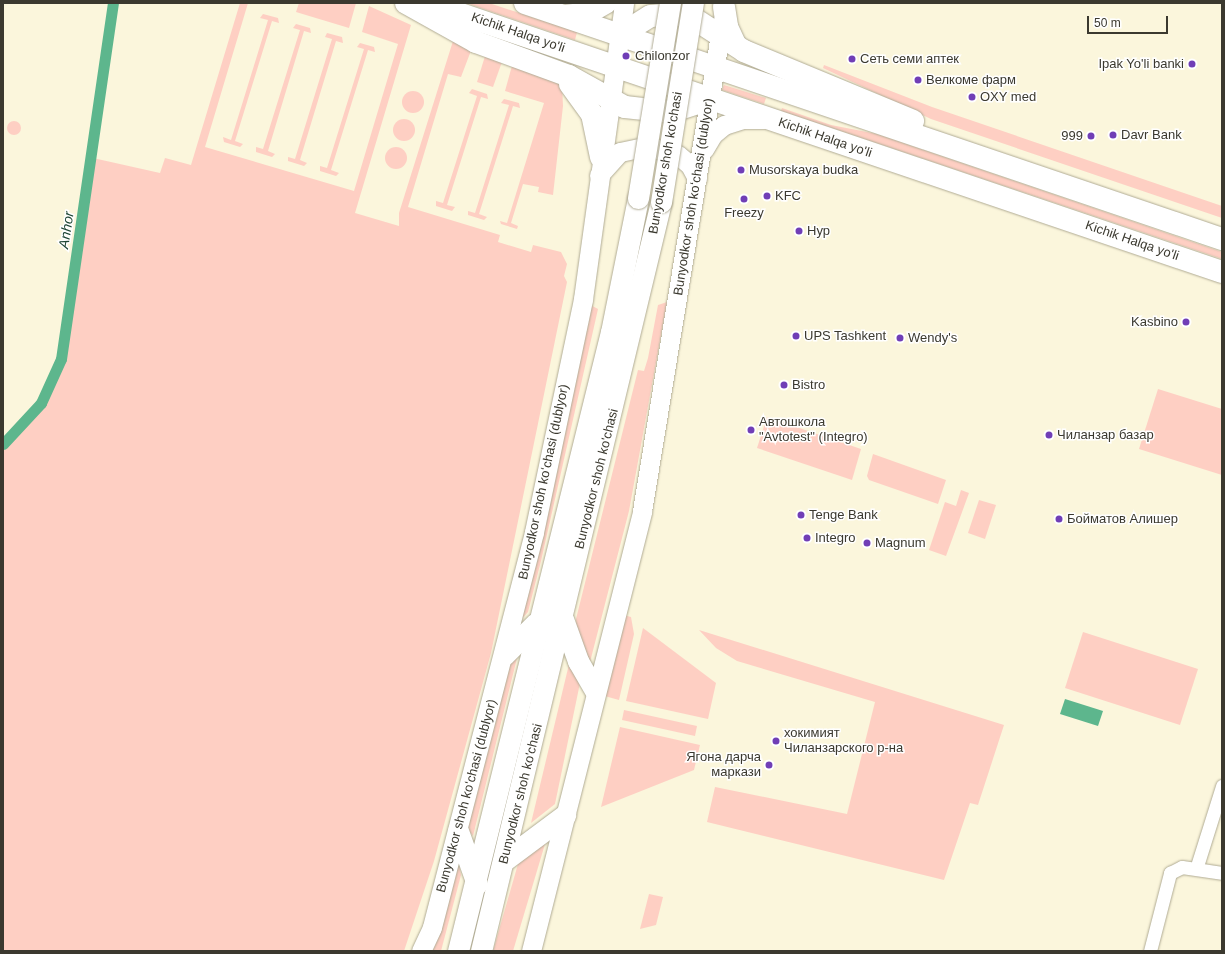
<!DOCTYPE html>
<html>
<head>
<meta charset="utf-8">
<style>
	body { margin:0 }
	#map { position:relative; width:1225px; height:954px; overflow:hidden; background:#fbf6dc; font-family:Helvetica,sans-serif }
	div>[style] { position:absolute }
	.green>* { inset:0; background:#fecfc3 }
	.round { border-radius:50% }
	.water>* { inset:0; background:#5db68d }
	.canal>* { height:11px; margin:-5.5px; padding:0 5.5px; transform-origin:5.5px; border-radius:5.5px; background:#5db68d }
	.roads { filter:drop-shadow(0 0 1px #b0ab94) drop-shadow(0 0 1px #b0ab94) }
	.street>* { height:13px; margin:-6.5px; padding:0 6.5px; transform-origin:6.5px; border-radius:6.5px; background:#fff }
	.secondary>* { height:19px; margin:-9.5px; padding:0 9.5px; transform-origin:9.5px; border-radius:9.5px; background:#fff }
	.primary>* { height:21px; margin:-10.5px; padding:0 10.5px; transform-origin:10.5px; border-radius:10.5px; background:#fff }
	.highway>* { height:22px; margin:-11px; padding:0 11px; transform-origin:11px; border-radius:11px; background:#fff }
	.bridges { filter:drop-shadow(0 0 1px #b0ab94) drop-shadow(0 0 1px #b0ab94) }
	.primary-bridge>* { height:21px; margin:-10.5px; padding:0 10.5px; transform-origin:10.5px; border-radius:10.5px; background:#fff }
	.dots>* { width:11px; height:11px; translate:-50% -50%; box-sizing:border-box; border:2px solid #fff; border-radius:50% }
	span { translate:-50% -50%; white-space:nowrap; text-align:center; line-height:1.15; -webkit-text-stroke:3px #fff; paint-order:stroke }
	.street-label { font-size:13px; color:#3b392f }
	.poi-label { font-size:13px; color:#3b392f }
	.left { translate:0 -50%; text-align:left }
	.right { translate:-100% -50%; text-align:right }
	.water-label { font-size:14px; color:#1f4634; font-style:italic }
	.frame { position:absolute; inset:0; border:4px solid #3b392f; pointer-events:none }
	.scale { position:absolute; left:1087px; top:16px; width:81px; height:18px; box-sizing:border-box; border:2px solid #3b392f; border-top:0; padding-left:5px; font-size:12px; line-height:14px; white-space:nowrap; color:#3b392f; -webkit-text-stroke:3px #fff; paint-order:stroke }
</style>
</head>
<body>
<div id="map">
	<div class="green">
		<div style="clip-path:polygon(240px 3px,248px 3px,205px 147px,354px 191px,398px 44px,362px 32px,369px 6px,411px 25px,355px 213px,399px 226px,399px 213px,453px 41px,472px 48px,461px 77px,448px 74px,408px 207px,500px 235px,498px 242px,531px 252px,533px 245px,561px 252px,567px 264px,564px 276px,567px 282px,491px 653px,434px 861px,404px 951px,3px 951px,3px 444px,41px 403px,61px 359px,93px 158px,160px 173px,165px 158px,191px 165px)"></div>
		<div style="clip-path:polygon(299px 3px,356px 3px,349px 28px,296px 12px)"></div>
		<div style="clip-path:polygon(466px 3px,489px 3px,577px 32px,575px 40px)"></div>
		<div style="clip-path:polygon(263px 14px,278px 18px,279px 23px,272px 21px,235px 141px,243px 144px,240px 147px,224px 142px,223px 137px,231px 140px,268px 20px,260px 18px)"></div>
		<div style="clip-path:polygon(296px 24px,310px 28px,311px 33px,304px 31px,268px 151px,275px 154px,272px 157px,256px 152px,256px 147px,263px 149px,300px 30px,293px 28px)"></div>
		<div style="clip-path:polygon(327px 33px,342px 37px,343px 43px,336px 41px,300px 160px,307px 163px,304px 166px,288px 161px,288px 157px,295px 159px,332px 39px,325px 37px)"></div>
		<div style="clip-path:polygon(360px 43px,374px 47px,375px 52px,368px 50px,331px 170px,339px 173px,336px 176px,320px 171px,320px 166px,327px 168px,364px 49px,357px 47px)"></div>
		<div style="clip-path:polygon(486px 53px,503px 59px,493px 87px,477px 82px)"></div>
		<div style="clip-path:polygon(513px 62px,562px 85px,563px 106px,553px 195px,538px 192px,539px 187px,523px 184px,511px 223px,518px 226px,517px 229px,501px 224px,500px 221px,507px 223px,544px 103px,505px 91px)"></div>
		<div style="clip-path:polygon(824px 65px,932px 107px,1222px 206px,1222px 218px,931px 119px,823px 68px)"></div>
		<div style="clip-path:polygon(724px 85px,766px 98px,764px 104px,722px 90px)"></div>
		<div style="clip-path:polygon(472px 89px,487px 94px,488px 99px,481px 97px,447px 205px,455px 207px,452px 211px,436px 206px,436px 201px,443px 203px,477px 96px,469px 93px)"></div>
		<div class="round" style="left:402px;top:91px;width:22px;height:22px"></div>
		<div style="clip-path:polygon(504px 99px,519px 103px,520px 108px,513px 106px,479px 214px,487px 217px,484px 220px,468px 215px,468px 211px,475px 213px,509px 105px,501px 103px)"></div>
		<div style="clip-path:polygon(782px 108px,831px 125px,877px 134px,1222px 252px,1222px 259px,781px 111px)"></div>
		<div class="round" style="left:393px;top:119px;width:22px;height:22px"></div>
		<div class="round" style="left:7px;top:121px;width:14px;height:14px"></div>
		<div class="round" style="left:385px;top:147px;width:22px;height:22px"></div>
		<div style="clip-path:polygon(585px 302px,598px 309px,541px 561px,528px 612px,520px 621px)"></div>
		<div style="clip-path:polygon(667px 302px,629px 511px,590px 662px,575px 634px,576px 619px,638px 370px,644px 371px,648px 358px,658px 305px)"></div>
		<div style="clip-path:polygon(1158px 389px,1222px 409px,1222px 475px,1139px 449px)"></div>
		<div style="clip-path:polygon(767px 417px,861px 449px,852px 480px,757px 448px)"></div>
		<div style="clip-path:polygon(873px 454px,946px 480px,938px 504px,869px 480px,867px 476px)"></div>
		<div style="clip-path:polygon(961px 490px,969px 493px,946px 556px,929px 550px,945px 502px,956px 506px)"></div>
		<div style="clip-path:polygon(979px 500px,996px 505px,985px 539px,968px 533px)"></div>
		<div style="clip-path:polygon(620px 614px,631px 617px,634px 634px,619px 700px,601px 695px)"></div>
		<div style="clip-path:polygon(643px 628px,716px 683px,708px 719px,626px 701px)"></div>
		<div style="clip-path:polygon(699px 630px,1004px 725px,978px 805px,970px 803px,944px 880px,707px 822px,715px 787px,847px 814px,875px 702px,737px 661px,716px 648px)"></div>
		<div style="clip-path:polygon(1083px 632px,1198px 669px,1180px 725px,1065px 688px)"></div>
		<div style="clip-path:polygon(519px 650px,473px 836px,467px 829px,507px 661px)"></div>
		<div style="clip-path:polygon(570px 660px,580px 683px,555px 804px,531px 823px)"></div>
		<div style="clip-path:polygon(624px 710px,697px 726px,695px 736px,622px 720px)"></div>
		<div style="clip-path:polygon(620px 727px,700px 745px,694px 770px,601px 807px)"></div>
		<div style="clip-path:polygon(548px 834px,513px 951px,493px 951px,520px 857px)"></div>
		<div style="clip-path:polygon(458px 859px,461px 875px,441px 951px,431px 951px)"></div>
		<div style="clip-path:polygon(649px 894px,663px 897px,656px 925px,640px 929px)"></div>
	</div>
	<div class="water">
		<div style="clip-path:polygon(1065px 699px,1103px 711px,1098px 726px,1060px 714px)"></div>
	</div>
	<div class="canal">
		<div style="left:3px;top:444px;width:56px;rotate:-47.2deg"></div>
		<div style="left:41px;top:403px;width:48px;rotate:-65.6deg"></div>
		<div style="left:61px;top:359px;width:360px;rotate:-81.7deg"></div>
	</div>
	<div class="roads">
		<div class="street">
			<div style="left:1197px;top:866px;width:84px;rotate:-72.6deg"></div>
			<div style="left:1150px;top:951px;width:81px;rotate:-75.6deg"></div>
			<div style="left:1170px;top:873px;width:13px;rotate:-27deg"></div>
			<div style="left:1182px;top:867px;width:40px;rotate:8.5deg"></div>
		</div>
		<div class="secondary">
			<div style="left:563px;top:14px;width:30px;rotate:-6deg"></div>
			<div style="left:593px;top:11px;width:16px;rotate:-30deg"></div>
			<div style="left:704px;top:149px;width:17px;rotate:-59deg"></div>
			<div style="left:713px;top:134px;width:14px;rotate:-39deg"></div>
			<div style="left:724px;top:125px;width:19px;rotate:-18deg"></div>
			<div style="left:742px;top:119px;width:22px"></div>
			<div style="left:599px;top:175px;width:31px;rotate:-48deg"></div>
			<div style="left:620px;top:152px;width:29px;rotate:-12deg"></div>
			<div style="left:648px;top:146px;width:31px;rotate:17deg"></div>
			<div style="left:678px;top:155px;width:16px;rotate:40deg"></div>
			<div style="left:690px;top:165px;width:15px;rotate:62deg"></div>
			<div style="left:421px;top:951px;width:26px;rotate:-65deg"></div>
			<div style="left:432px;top:927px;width:408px;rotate:-75.5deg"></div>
			<div style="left:534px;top:532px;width:238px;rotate:-78.1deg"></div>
			<div style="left:583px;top:299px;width:299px;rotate:-82.1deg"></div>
			<div style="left:531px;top:951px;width:454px;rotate:-75.8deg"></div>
			<div style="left:642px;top:511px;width:495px;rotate:-80.7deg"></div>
		</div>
		<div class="primary">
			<div style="left:563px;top:619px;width:45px;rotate:70.3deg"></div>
			<div style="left:578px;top:661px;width:34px;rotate:60deg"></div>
			<div style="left:504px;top:655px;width:45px;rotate:-45deg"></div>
			<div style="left:458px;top:831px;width:56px;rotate:70.3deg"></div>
			<div style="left:506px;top:859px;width:74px;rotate:-36.7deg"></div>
			<div style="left:458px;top:951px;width:638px;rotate:-76.12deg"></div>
			<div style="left:611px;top:332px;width:137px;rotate:-78.6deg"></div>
			<div style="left:481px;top:951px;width:770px;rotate:-76.49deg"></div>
		</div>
		<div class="highway">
			<div style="left:406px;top:3px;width:80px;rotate:29.1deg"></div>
			<div style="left:476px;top:42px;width:99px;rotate:20.1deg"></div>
			<div style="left:569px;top:76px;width:64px;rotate:29deg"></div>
			<div style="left:625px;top:107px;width:45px;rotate:6.3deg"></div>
			<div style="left:670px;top:112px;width:42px;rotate:-18deg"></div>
			<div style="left:428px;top:3px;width:838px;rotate:18.72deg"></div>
			<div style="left:525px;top:3px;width:736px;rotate:18.71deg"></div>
			<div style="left:724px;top:7px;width:20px;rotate:81deg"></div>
			<div style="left:727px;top:27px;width:19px;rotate:65deg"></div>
			<div style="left:620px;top:35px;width:36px;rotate:-32deg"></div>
			<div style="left:651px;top:16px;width:22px;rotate:-5deg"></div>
			<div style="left:673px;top:14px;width:20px;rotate:11deg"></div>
			<div style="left:693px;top:18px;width:61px;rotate:32.9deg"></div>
			<div style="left:744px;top:51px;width:183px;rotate:22.5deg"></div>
			<div style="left:570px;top:84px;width:37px;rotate:54deg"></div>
			<div style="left:592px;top:114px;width:44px;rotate:78.2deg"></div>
		</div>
	</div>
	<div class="bridges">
		<div class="primary-bridge">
			<div style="left:638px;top:198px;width:198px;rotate:-80.7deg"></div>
			<div style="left:661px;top:202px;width:202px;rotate:-80.9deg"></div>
		</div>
	</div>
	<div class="dots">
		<div style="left:626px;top:56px;background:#703eb6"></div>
		<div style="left:852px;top:59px;background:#703eb6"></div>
		<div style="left:1192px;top:64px;background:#703eb6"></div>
		<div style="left:918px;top:80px;background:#703eb6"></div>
		<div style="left:972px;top:97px;background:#703eb6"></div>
		<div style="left:1113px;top:135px;background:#703eb6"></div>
		<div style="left:1091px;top:136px;background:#703eb6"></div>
		<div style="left:741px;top:170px;background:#703eb6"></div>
		<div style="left:767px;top:196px;background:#703eb6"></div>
		<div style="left:744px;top:199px;background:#703eb6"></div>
		<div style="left:799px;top:231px;background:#703eb6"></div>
		<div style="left:1186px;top:322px;background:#703eb6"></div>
		<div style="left:796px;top:336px;background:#703eb6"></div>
		<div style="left:900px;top:338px;background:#703eb6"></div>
		<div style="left:784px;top:385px;background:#703eb6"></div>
		<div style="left:751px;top:430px;background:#703eb6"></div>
		<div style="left:1049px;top:435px;background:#703eb6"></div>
		<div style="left:801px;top:515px;background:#703eb6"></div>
		<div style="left:1059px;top:519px;background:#703eb6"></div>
		<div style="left:807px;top:538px;background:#703eb6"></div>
		<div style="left:867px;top:543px;background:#703eb6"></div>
		<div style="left:776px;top:741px;background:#703eb6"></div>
		<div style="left:769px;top:765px;background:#703eb6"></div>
	</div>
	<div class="street-label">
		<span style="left:518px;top:33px;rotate:19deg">Kichik Halqa yo'li</span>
		<span style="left:825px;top:138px;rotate:19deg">Kichik Halqa yo'li</span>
		<span style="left:666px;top:163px;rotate:-80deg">Bunyodkor shoh ko'chasi</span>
		<span style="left:694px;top:197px;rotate:-81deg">Bunyodkor shoh koʻchasi (dublyor)</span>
		<span style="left:1132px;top:241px;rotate:19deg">Kichik Halqa yo'li</span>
		<span style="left:597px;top:479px;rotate:-76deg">Bunyodkor shoh ko'chasi</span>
		<span style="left:544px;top:482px;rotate:-78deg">Bunyodkor shoh koʻchasi (dublyor)</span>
		<span style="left:521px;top:794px;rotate:-76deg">Bunyodkor shoh ko'chasi</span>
		<span style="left:467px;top:796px;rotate:-75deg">Bunyodkor shoh koʻchasi (dublyor)</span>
	</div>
	<div class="poi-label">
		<span class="left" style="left:635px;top:56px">Chilonzor</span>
		<span class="left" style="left:860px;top:59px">Сеть семи аптек</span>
		<span class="right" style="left:1184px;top:64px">Ipak Yo'li banki</span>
		<span class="left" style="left:926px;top:80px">Велкоме фарм</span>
		<span class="left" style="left:980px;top:97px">OXY med</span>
		<span class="left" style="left:1121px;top:135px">Davr Bank</span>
		<span class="right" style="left:1083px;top:136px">999</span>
		<span class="left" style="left:749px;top:170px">Musorskaya budka</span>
		<span class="left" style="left:775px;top:196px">KFC</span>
		<span style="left:744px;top:213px">Freezy</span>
		<span class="left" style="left:807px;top:231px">Нур</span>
		<span class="right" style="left:1178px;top:322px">Kasbino</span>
		<span class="left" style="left:804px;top:336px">UPS Tashkent</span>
		<span class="left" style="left:908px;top:338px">Wendy's</span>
		<span class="left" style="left:792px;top:385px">Bistro</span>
		<span class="left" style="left:759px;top:430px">Автошкола<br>"Avtotest" (Integro)</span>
		<span class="left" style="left:1057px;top:435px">Чиланзар базар</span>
		<span class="left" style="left:809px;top:515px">Tenge Bank</span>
		<span class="left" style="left:1067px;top:519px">Бойматов Алишер</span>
		<span class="left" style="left:815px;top:538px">Integro</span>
		<span class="left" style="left:875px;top:543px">Magnum</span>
		<span class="left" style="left:784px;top:741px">хокимият<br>Чиланзарского р-на</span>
		<span class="right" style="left:761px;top:765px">Ягона дарча<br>маркази</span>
	</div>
	<div class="water-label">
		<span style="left:66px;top:230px;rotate:-81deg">Anhor</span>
	</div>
	<div class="frame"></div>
	<div class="scale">50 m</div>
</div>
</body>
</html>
